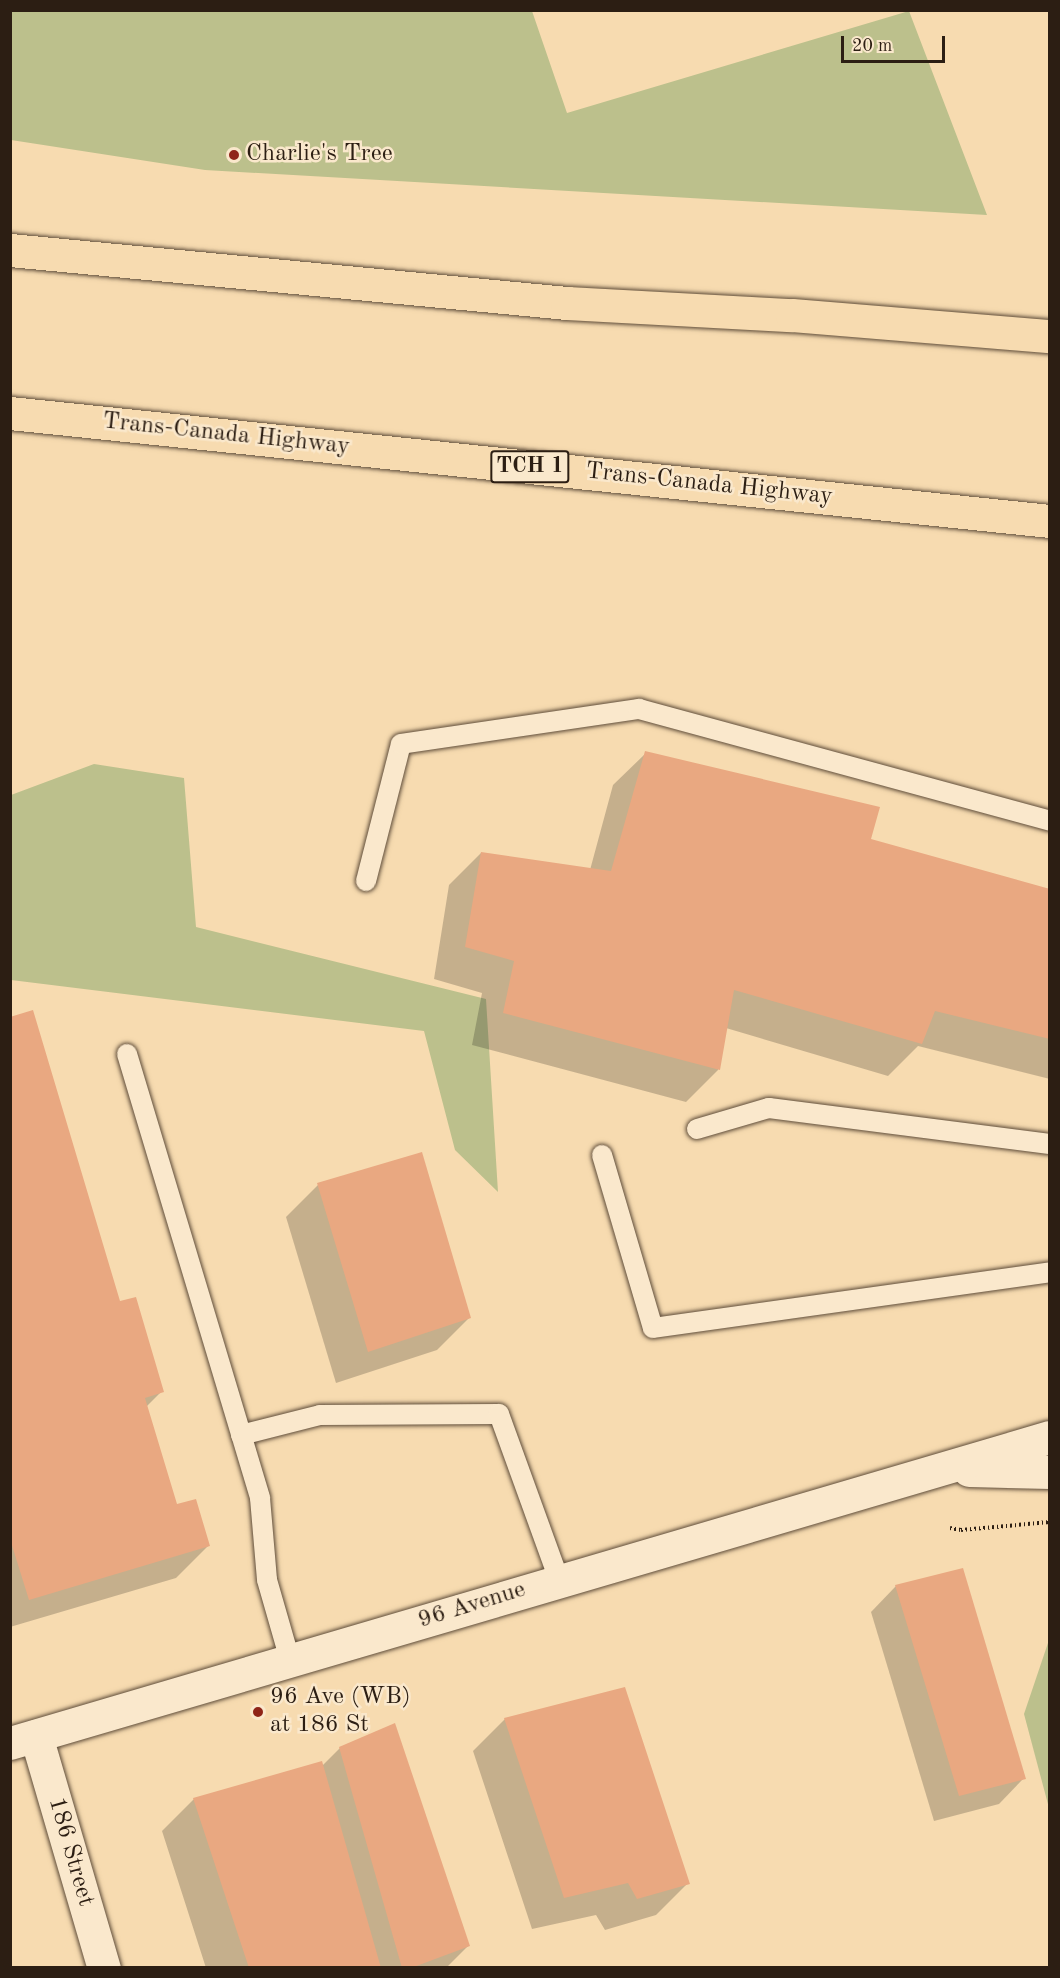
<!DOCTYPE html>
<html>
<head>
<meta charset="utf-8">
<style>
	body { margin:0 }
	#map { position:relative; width:1060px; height:1978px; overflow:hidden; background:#f7dbb0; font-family:"Old Standard TT",serif }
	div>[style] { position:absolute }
	.green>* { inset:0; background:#bcc08c }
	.shadow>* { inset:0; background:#0003 }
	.building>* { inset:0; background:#e9a881 }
	.path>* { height:4px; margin-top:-2px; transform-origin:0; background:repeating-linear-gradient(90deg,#2c1e13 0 1.5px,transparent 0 4.5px) }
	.roads { filter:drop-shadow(0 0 2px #5f4d3a) drop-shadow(0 0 2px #5f4d3a) }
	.lane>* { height:20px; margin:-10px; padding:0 10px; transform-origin:10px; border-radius:10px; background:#fae8cc }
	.street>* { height:33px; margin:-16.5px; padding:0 16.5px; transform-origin:16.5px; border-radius:16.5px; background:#fae8cc }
	.secondary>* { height:33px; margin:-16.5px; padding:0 16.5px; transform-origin:16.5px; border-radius:16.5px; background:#fae8cc }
	.highway>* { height:33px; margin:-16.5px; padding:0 16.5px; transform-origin:16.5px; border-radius:16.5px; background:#f7dbb0 }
	.dots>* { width:16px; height:16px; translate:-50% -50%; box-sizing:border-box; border:3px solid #fae8cc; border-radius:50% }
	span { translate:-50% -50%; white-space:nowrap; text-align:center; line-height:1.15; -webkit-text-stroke:5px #fae8cc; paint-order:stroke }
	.shield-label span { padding:2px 4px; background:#fae8cc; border:2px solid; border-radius:4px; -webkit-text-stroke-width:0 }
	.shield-label { font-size:22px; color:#2c1e13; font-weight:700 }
	.poi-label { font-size:24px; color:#2c1e13 }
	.left { translate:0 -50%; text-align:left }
	.street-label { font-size:24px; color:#2c1e13 }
	.frame { position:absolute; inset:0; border:12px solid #2c1e13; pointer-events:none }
	.scale { position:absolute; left:841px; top:36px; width:104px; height:27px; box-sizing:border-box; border:3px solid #2c1e13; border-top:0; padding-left:8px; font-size:18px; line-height:21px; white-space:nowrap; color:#2c1e13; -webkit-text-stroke:4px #fae8cc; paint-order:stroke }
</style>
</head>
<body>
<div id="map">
	<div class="green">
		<div style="clip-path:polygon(10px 11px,532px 11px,567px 113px,909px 11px,987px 215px,205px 170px,11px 140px)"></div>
		<div style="clip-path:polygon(94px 764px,184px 778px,196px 927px,486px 999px,498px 1192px,455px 1150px,424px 1031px,11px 980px,11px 795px)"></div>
		<div style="clip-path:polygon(1049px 1640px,1050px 1640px,1049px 1808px,1024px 1714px)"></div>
	</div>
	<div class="shadow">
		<div style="clip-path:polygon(646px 753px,869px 840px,1050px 890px,1050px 1079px,918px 1046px,888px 1076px,726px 1028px,718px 1070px,686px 1102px,472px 1045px,482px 993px,434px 979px,449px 885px,481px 853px,590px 870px,613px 785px)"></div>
		<div style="clip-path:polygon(10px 1018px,119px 1303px,162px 1391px,146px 1407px,176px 1506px,208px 1546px,176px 1578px,10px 1627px)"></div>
		<div style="clip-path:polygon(318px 1185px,469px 1318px,437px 1350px,336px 1383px,286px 1217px)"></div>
		<div style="clip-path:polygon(896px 1586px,1024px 1778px,999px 1804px,934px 1821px,871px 1612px)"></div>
		<div style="clip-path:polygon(505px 1719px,688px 1883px,656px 1915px,605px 1930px,596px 1915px,532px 1929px,473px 1751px)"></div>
		<div style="clip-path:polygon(340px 1748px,468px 1946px,446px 1968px,206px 1968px,162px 1831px,194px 1799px,322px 1766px)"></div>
	</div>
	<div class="building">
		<div style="clip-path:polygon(645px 751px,880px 807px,871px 839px,1050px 889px,1050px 1039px,935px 1011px,922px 1044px,734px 990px,720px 1070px,503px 1013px,514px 961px,465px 947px,481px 852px,611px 871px)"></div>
		<div style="clip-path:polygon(33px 1010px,120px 1301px,136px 1297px,164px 1392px,145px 1398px,177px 1504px,196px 1499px,210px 1546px,29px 1600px,10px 1539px,10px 1017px)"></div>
		<div style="clip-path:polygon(422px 1152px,471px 1318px,368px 1352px,317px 1183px)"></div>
		<div style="clip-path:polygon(963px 1568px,1026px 1779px,959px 1796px,895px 1585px)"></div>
		<div style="clip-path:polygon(625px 1687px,690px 1884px,637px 1899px,628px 1883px,564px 1898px,504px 1718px)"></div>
		<div style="clip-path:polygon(395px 1723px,470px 1946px,411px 1968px,402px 1968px,339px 1747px)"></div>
		<div style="clip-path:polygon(322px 1761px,381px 1968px,249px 1968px,193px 1798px)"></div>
	</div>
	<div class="path">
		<div style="left:950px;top:1528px;width:11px;rotate:10deg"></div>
		<div style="left:961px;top:1530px;width:89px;rotate:-5.1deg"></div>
	</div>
	<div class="roads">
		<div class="lane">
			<div style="left:366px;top:881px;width:141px;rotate:-75.7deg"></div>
			<div style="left:401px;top:744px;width:241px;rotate:-8.4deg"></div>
			<div style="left:639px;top:709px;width:426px;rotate:15.2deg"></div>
			<div style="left:127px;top:1054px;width:463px;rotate:73.3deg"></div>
			<div style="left:260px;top:1498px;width:82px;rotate:85.1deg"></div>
			<div style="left:267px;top:1580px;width:83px;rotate:74deg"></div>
			<div style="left:697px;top:1129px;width:75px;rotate:-16.3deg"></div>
			<div style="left:769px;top:1108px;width:283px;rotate:7.3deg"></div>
			<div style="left:602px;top:1155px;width:180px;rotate:73.6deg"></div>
			<div style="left:653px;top:1328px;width:401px;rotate:-8deg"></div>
			<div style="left:241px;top:1435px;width:81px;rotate:-14.2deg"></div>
			<div style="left:320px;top:1415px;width:179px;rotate:-0.3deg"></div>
			<div style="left:499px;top:1414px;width:177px;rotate:70.1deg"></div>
		</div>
		<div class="street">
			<div style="left:36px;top:1736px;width:242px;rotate:73.7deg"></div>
		</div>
		<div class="secondary">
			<div style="left:969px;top:1470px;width:81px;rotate:1.4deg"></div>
			<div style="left:10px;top:1743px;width:1084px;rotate:-16.4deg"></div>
		</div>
		<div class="highway">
			<div style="left:10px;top:250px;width:560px;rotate:5.44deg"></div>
			<div style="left:567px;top:303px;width:225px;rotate:3.1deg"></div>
			<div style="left:792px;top:315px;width:259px;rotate:4.7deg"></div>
			<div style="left:10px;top:413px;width:1046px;rotate:5.93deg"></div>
		</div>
	</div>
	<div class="dots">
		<div style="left:234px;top:155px;background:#8f2418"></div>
		<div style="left:258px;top:1712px;background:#8f2418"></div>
	</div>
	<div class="shield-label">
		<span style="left:530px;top:467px">TCH 1</span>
	</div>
	<div class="poi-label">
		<span class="left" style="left:246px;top:155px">Charlie's Tree</span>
		<span class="left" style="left:270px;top:1712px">96 Ave (WB)<br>at 186 St</span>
	</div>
	<div class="street-label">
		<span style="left:226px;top:435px;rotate:6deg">Trans-Canada Highway</span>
		<span style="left:709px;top:485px;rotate:6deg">Trans-Canada Highway</span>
		<span style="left:472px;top:1606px;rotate:-17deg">96 Avenue</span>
		<span style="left:70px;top:1852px;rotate:74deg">186 Street</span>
	</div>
	<div class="frame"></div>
	<div class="scale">20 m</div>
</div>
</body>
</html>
